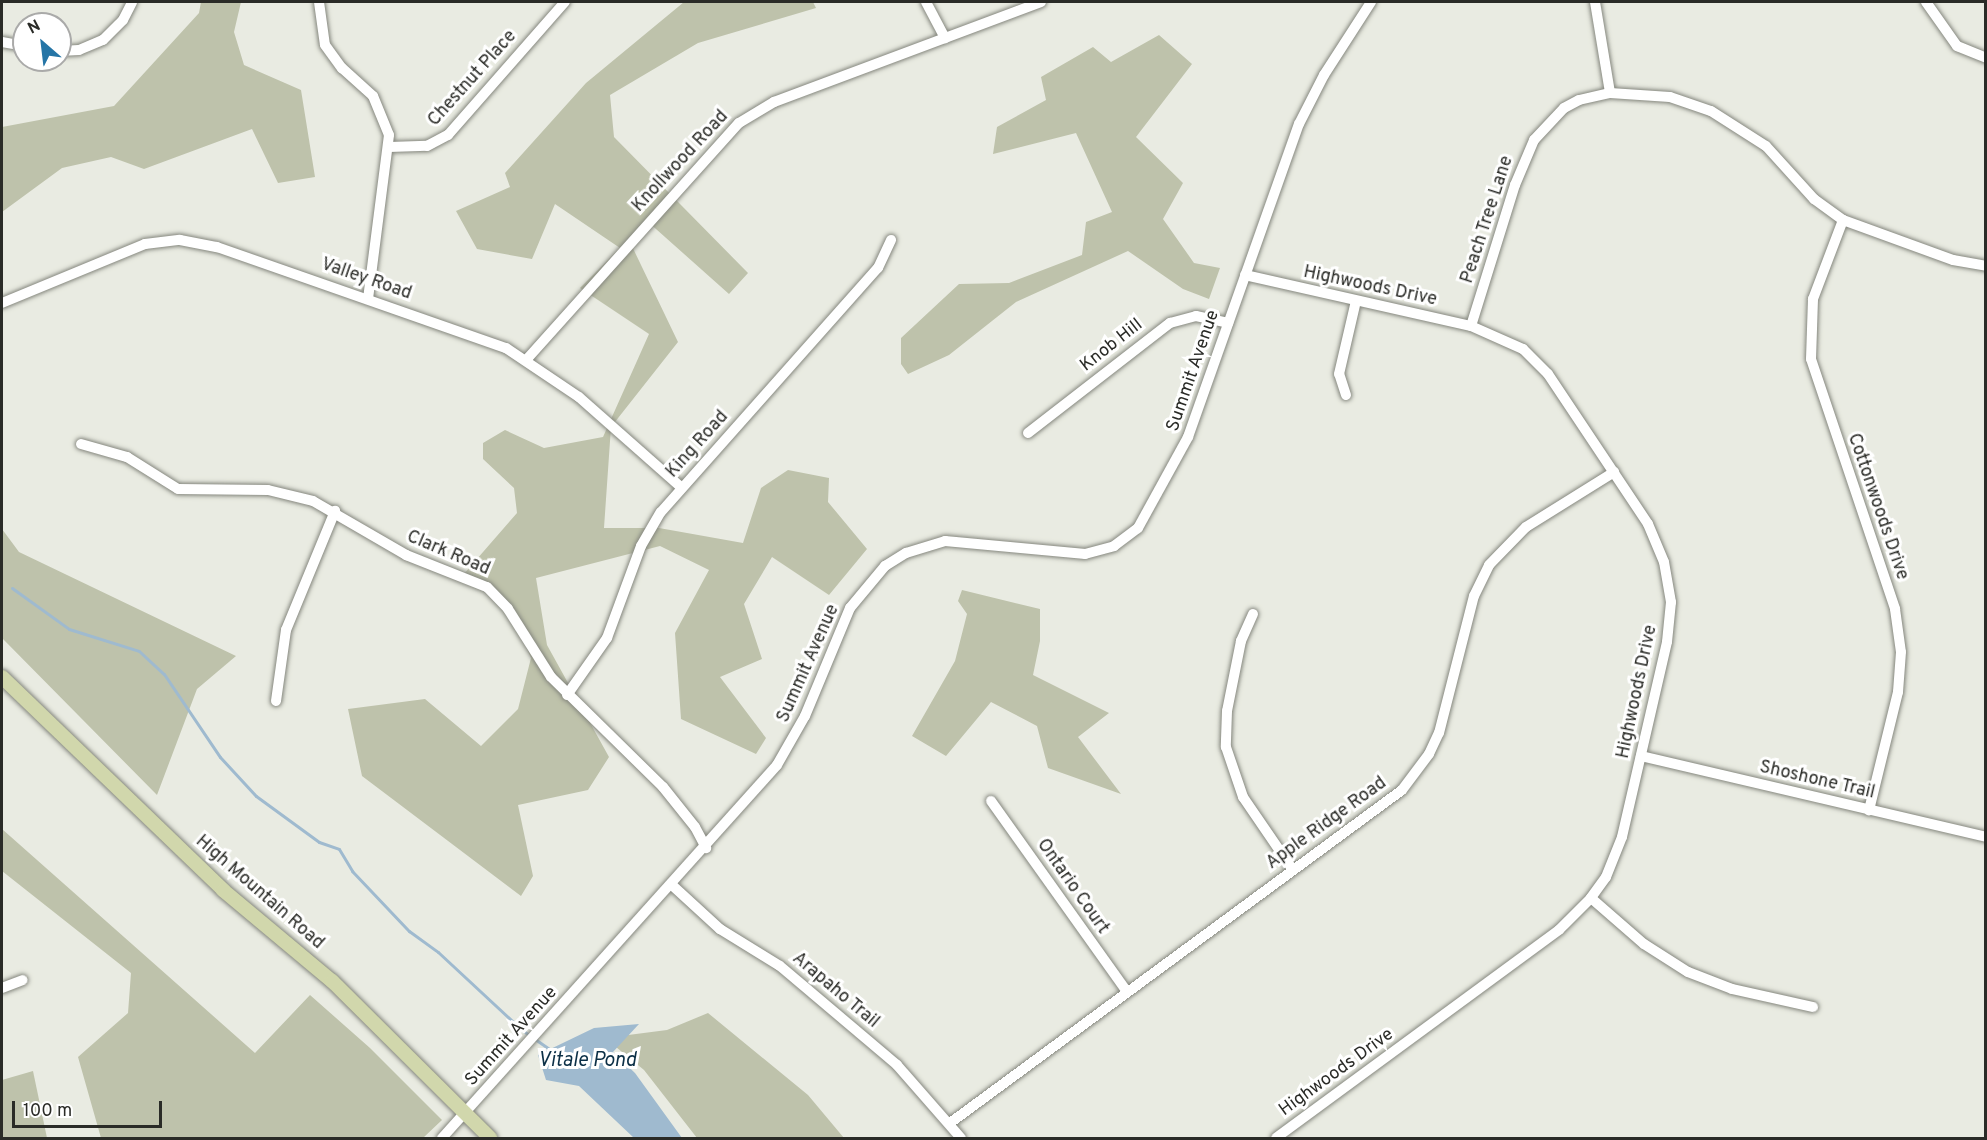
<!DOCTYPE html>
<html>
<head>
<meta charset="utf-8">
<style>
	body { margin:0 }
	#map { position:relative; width:1987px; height:1140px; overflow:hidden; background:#e9ebe2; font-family:Overpass,sans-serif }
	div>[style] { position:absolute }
	.green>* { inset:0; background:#bec2ab }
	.water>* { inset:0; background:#9fbacf }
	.stream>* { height:3px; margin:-1.5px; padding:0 1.5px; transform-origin:1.5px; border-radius:1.5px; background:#9fbacf }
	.roads { filter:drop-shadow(0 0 2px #85877e) drop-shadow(0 0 2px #85877e) }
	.minor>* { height:10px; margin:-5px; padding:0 5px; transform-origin:5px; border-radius:5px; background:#fff }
	.major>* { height:14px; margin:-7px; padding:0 7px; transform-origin:7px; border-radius:7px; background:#d1d7ac }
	span { translate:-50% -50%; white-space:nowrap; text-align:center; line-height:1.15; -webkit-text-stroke:6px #fff; paint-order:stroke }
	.street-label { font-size:18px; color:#2a2b27 }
	.water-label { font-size:20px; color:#0b2f46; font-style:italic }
	.frame { position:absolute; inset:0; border:3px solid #2a2b27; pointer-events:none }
	.north { position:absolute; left:12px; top:12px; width:60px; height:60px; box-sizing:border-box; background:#fff; border:2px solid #aaaaa9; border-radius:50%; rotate:332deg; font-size:16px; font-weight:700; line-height:24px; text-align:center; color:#2a2b27 }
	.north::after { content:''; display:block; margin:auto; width:21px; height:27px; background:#2575a6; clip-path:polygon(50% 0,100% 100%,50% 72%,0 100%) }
	.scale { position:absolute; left:12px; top:1101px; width:150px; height:27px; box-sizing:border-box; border:3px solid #2a2b27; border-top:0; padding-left:8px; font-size:18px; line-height:21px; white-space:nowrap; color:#2a2b27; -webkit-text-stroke:4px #fff; paint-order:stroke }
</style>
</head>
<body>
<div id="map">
	<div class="green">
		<div style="clip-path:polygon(201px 2px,241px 2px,234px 32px,244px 65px,301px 90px,315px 177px,278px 183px,252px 129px,144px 169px,111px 157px,62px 168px,2px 212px,2px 127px,114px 106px,199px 13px)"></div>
		<div style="clip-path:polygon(684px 2px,813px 2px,816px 8px,698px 43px,610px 95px,614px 137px,748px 273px,729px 294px,647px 221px,629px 240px,678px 342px,611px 427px,604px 528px,659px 528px,743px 543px,761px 488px,788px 470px,829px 478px,828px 502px,867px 549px,829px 595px,772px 557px,744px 604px,762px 659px,720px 677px,766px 738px,756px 754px,681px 719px,675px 633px,709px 570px,660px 546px,536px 578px,547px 645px,609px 757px,588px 790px,518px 805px,533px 876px,521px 896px,362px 776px,348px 709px,425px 699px,481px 746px,518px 709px,531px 658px,510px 610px,463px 575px,517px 513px,514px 488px,483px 459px,483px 443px,505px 430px,544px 448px,603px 437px,649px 334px,580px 288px,620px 248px,555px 204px,532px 259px,477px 249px,456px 211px,510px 187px,505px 173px,586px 83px)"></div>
		<div style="clip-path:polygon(1159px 35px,1192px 64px,1136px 137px,1183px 183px,1163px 219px,1194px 263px,1220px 268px,1209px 299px,1183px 289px,1128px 251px,1016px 302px,949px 355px,908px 374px,901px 364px,901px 338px,959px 284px,1009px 283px,1082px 255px,1086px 222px,1112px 212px,1076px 133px,993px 154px,997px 127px,1046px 100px,1041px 77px,1093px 47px,1111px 62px)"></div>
		<div style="clip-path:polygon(2px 529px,19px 552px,236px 656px,197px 689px,157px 795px,2px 638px)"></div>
		<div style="clip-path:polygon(962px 590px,1040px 609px,1040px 641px,1033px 675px,1109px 713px,1078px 737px,1121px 794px,1048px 768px,1037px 726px,991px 702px,946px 756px,912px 736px,955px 661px,967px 614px,958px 601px)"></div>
		<div style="clip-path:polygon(2px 829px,255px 1053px,310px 995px,370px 1048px,442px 1120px,423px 1138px,101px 1138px,78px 1057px,128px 1013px,131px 973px,2px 871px)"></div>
		<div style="clip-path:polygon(708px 1013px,808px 1095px,844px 1138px,697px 1138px,644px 1070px,605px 1038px,667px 1030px)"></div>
		<div style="clip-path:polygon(33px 1071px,47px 1138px,2px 1138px,2px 1080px)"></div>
	</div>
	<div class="water">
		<div style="clip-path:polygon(639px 1024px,613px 1052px,635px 1073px,682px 1138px,634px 1138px,579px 1086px,546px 1080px,538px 1055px,594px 1028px)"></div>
	</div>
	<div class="stream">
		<div style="left:12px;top:588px;width:70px;rotate:35.7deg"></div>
		<div style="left:69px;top:629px;width:73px;rotate:17.4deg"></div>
		<div style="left:139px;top:651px;width:34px;rotate:43deg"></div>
		<div style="left:164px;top:674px;width:100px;rotate:56deg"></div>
		<div style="left:220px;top:757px;width:53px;rotate:47.3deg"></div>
		<div style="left:256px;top:796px;width:78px;rotate:36.1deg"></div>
		<div style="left:319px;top:842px;width:21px;rotate:19deg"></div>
		<div style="left:339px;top:849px;width:26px;rotate:59deg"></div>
		<div style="left:352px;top:871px;width:83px;rotate:46.5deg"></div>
		<div style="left:409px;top:931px;width:36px;rotate:36deg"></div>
		<div style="left:438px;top:952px;width:115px;rotate:42.9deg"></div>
		<div style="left:522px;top:1030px;width:35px;rotate:35deg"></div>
	</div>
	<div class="roads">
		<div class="minor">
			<div style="left:319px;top:2px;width:43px;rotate:82.1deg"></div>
			<div style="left:325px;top:45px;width:29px;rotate:54deg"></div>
			<div style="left:342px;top:68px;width:42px;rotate:42.1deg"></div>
			<div style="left:373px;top:96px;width:42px;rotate:67.7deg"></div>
			<div style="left:389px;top:135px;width:164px;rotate:97.3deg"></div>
			<div style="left:926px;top:2px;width:41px;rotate:62.2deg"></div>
			<div style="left:1595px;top:2px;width:92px;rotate:80.6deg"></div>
			<div style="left:1926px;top:2px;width:54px;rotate:54.8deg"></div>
			<div style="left:1957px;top:46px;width:31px;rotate:22deg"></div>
			<div style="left:2px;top:42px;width:22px;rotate:10deg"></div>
			<div style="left:60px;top:51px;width:19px;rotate:-3deg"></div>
			<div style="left:79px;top:50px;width:26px;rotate:-23deg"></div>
			<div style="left:103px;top:40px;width:28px;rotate:-45deg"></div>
			<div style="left:123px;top:20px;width:20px;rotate:-63deg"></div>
			<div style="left:389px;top:147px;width:38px;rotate:-2deg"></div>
			<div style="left:427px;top:146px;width:24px;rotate:-28deg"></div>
			<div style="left:448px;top:135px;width:177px;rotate:-48.7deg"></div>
			<div style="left:1843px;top:220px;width:85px;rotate:110.8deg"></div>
			<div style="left:1813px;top:299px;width:60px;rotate:91.9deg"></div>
			<div style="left:1811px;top:359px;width:264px;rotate:71.4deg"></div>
			<div style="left:1895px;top:609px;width:43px;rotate:82.1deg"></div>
			<div style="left:1901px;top:652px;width:40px;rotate:94.3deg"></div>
			<div style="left:1898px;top:692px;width:122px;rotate:103.8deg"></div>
			<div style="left:1245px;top:275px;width:232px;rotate:12.7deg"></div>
			<div style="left:1471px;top:326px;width:57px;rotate:23.9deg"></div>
			<div style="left:1523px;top:349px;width:35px;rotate:45deg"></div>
			<div style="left:1548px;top:374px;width:180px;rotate:56.3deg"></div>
			<div style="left:1648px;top:524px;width:41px;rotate:67.2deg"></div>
			<div style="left:1664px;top:562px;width:41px;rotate:80.1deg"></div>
			<div style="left:1671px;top:602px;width:40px;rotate:95.7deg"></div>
			<div style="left:1667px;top:642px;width:200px;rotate:103deg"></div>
			<div style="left:1622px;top:837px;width:43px;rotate:111.8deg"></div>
			<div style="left:1606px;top:877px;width:26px;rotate:126deg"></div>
			<div style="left:1591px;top:898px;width:45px;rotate:135deg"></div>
			<div style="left:1559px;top:930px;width:351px;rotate:143.7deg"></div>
			<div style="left:2px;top:303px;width:155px;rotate:-22.4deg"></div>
			<div style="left:145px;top:244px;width:35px;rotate:-7deg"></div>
			<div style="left:180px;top:240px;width:38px;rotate:11deg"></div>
			<div style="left:217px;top:247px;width:306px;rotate:19.3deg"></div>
			<div style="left:506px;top:348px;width:88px;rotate:33.9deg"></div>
			<div style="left:579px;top:397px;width:137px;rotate:41.5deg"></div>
			<div style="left:1471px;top:326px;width:148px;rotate:-72.7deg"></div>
			<div style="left:1515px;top:185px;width:49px;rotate:-67.1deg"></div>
			<div style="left:1534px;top:140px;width:44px;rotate:-46.8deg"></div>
			<div style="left:1564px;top:108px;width:17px;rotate:-28deg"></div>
			<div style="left:1579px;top:100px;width:32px;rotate:-13deg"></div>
			<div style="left:1610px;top:93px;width:60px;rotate:3.8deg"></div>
			<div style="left:1670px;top:97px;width:43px;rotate:18.9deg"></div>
			<div style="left:1711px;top:111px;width:65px;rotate:32.5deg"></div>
			<div style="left:1766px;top:146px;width:72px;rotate:47.8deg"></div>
			<div style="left:1814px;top:199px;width:36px;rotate:36deg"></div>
			<div style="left:1843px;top:220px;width:117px;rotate:20deg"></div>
			<div style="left:1953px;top:260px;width:34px;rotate:10deg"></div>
			<div style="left:527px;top:359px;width:317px;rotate:-48.1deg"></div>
			<div style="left:739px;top:123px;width:41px;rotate:-31deg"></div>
			<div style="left:774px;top:102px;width:285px;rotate:-20.5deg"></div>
			<div style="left:1346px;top:395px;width:22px;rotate:-108deg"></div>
			<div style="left:1339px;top:374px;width:75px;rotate:-76.9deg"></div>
			<div style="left:1028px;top:433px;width:180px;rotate:-37.8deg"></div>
			<div style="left:1170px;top:323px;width:27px;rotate:-15deg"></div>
			<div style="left:1196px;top:316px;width:33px;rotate:12deg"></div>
			<div style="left:81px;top:444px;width:48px;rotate:15.8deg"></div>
			<div style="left:127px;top:457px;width:60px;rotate:32.1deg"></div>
			<div style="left:178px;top:489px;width:90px;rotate:0.6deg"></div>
			<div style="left:268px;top:490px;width:46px;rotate:13.7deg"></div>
			<div style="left:313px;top:501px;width:108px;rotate:30.1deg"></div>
			<div style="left:406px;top:555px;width:87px;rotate:21.6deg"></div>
			<div style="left:487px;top:587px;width:30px;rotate:46deg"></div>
			<div style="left:508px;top:609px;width:80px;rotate:57.7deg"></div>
			<div style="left:551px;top:677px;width:157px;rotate:44.5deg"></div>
			<div style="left:663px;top:787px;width:51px;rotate:51.3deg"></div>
			<div style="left:695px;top:827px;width:24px;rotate:62deg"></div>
			<div style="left:1253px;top:614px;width:30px;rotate:114deg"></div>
			<div style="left:1241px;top:641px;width:71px;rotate:101.3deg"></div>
			<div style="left:1227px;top:711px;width:36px;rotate:92deg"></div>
			<div style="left:1226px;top:747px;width:53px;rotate:71.2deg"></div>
			<div style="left:1243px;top:797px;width:88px;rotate:55.6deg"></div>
			<div style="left:567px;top:695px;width:70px;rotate:-54.9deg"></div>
			<div style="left:607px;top:638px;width:98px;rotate:-69.7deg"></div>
			<div style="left:641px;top:546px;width:39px;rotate:-60deg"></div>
			<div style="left:661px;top:512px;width:327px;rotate:-48.4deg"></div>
			<div style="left:878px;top:268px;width:31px;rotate:-65deg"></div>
			<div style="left:276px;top:701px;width:72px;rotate:-82deg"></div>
			<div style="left:286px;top:630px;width:129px;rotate:-67.6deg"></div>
			<div style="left:1641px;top:756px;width:354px;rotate:13.2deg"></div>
			<div style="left:991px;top:801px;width:234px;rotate:54.5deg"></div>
			<div style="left:673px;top:886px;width:64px;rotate:42.5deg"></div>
			<div style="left:720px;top:929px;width:70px;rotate:31.7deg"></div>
			<div style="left:780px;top:966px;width:153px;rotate:40.2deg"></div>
			<div style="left:897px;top:1065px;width:97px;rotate:48.8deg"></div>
			<div style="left:1591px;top:898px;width:70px;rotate:41deg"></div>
			<div style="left:1644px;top:944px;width:52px;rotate:32.5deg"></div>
			<div style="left:1688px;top:972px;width:47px;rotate:21.1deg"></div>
			<div style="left:1732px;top:989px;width:83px;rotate:12.5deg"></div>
			<div style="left:2px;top:988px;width:22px;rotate:-21deg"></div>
			<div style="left:950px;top:1123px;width:561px;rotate:-36.38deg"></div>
			<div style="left:1402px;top:790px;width:45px;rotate:-53.1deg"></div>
			<div style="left:1429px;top:754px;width:23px;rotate:-65deg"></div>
			<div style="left:1439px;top:733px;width:141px;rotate:-75.7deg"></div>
			<div style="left:1474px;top:596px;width:34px;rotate:-64deg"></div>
			<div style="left:1489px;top:565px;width:53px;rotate:-45.8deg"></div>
			<div style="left:1526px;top:527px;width:104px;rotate:-32deg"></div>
			<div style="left:442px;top:1138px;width:501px;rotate:-48.07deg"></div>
			<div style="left:777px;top:765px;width:56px;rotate:-60.3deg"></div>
			<div style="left:805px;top:716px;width:117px;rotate:-67.4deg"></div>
			<div style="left:850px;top:608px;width:55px;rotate:-50.2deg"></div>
			<div style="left:885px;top:566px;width:25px;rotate:-32deg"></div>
			<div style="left:906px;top:553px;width:41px;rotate:-17.1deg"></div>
			<div style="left:945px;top:541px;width:141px;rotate:5.3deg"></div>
			<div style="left:1085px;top:554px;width:30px;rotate:-15deg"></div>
			<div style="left:1114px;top:546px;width:30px;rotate:-37deg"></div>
			<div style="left:1138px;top:528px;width:104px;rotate:-61.2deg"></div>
			<div style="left:1188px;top:437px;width:332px;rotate:-70.5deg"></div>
			<div style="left:1299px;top:124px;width:55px;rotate:-63deg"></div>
			<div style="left:1324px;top:75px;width:87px;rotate:-57.2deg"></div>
		</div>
		<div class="major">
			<div style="left:2px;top:677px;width:307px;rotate:43.9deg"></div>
			<div style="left:223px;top:890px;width:142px;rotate:39.9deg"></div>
			<div style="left:332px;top:981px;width:223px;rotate:44.8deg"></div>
		</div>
	</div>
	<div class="street-label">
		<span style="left:473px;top:79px;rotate:-48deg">Chestnut Place</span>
		<span style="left:681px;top:162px;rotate:-47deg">Knollwood Road</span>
		<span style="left:1488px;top:220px;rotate:-72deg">Peach Tree Lane</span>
		<span style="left:366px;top:280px;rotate:19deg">Valley Road</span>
		<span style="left:1370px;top:287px;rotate:12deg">Highwoods Drive</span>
		<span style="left:1112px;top:346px;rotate:-38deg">Knob Hill</span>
		<span style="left:1194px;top:371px;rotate:-71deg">Summit Avenue</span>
		<span style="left:698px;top:445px;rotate:-48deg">King Road</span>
		<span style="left:1877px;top:507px;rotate:71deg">Cottonwoods Drive</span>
		<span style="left:448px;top:554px;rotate:23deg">Clark Road</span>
		<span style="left:809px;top:664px;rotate:-66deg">Summit Avenue</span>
		<span style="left:1638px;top:692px;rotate:-78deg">Highwoods Drive</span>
		<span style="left:1817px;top:781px;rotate:13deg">Shoshone Trail</span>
		<span style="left:1327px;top:824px;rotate:-36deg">Apple Ridge Road</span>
		<span style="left:1072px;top:887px;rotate:55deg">Ontario Court</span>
		<span style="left:259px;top:893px;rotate:41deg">High Mountain Road</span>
		<span style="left:835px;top:991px;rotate:40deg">Arapaho Trail</span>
		<span style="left:512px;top:1037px;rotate:-48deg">Summit Avenue</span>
		<span style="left:1337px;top:1073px;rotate:-36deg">Highwoods Drive</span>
	</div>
	<div class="water-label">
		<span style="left:587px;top:1061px">Vitale Pond</span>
	</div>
	<div class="frame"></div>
	<div class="north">N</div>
	<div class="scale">100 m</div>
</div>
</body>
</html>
